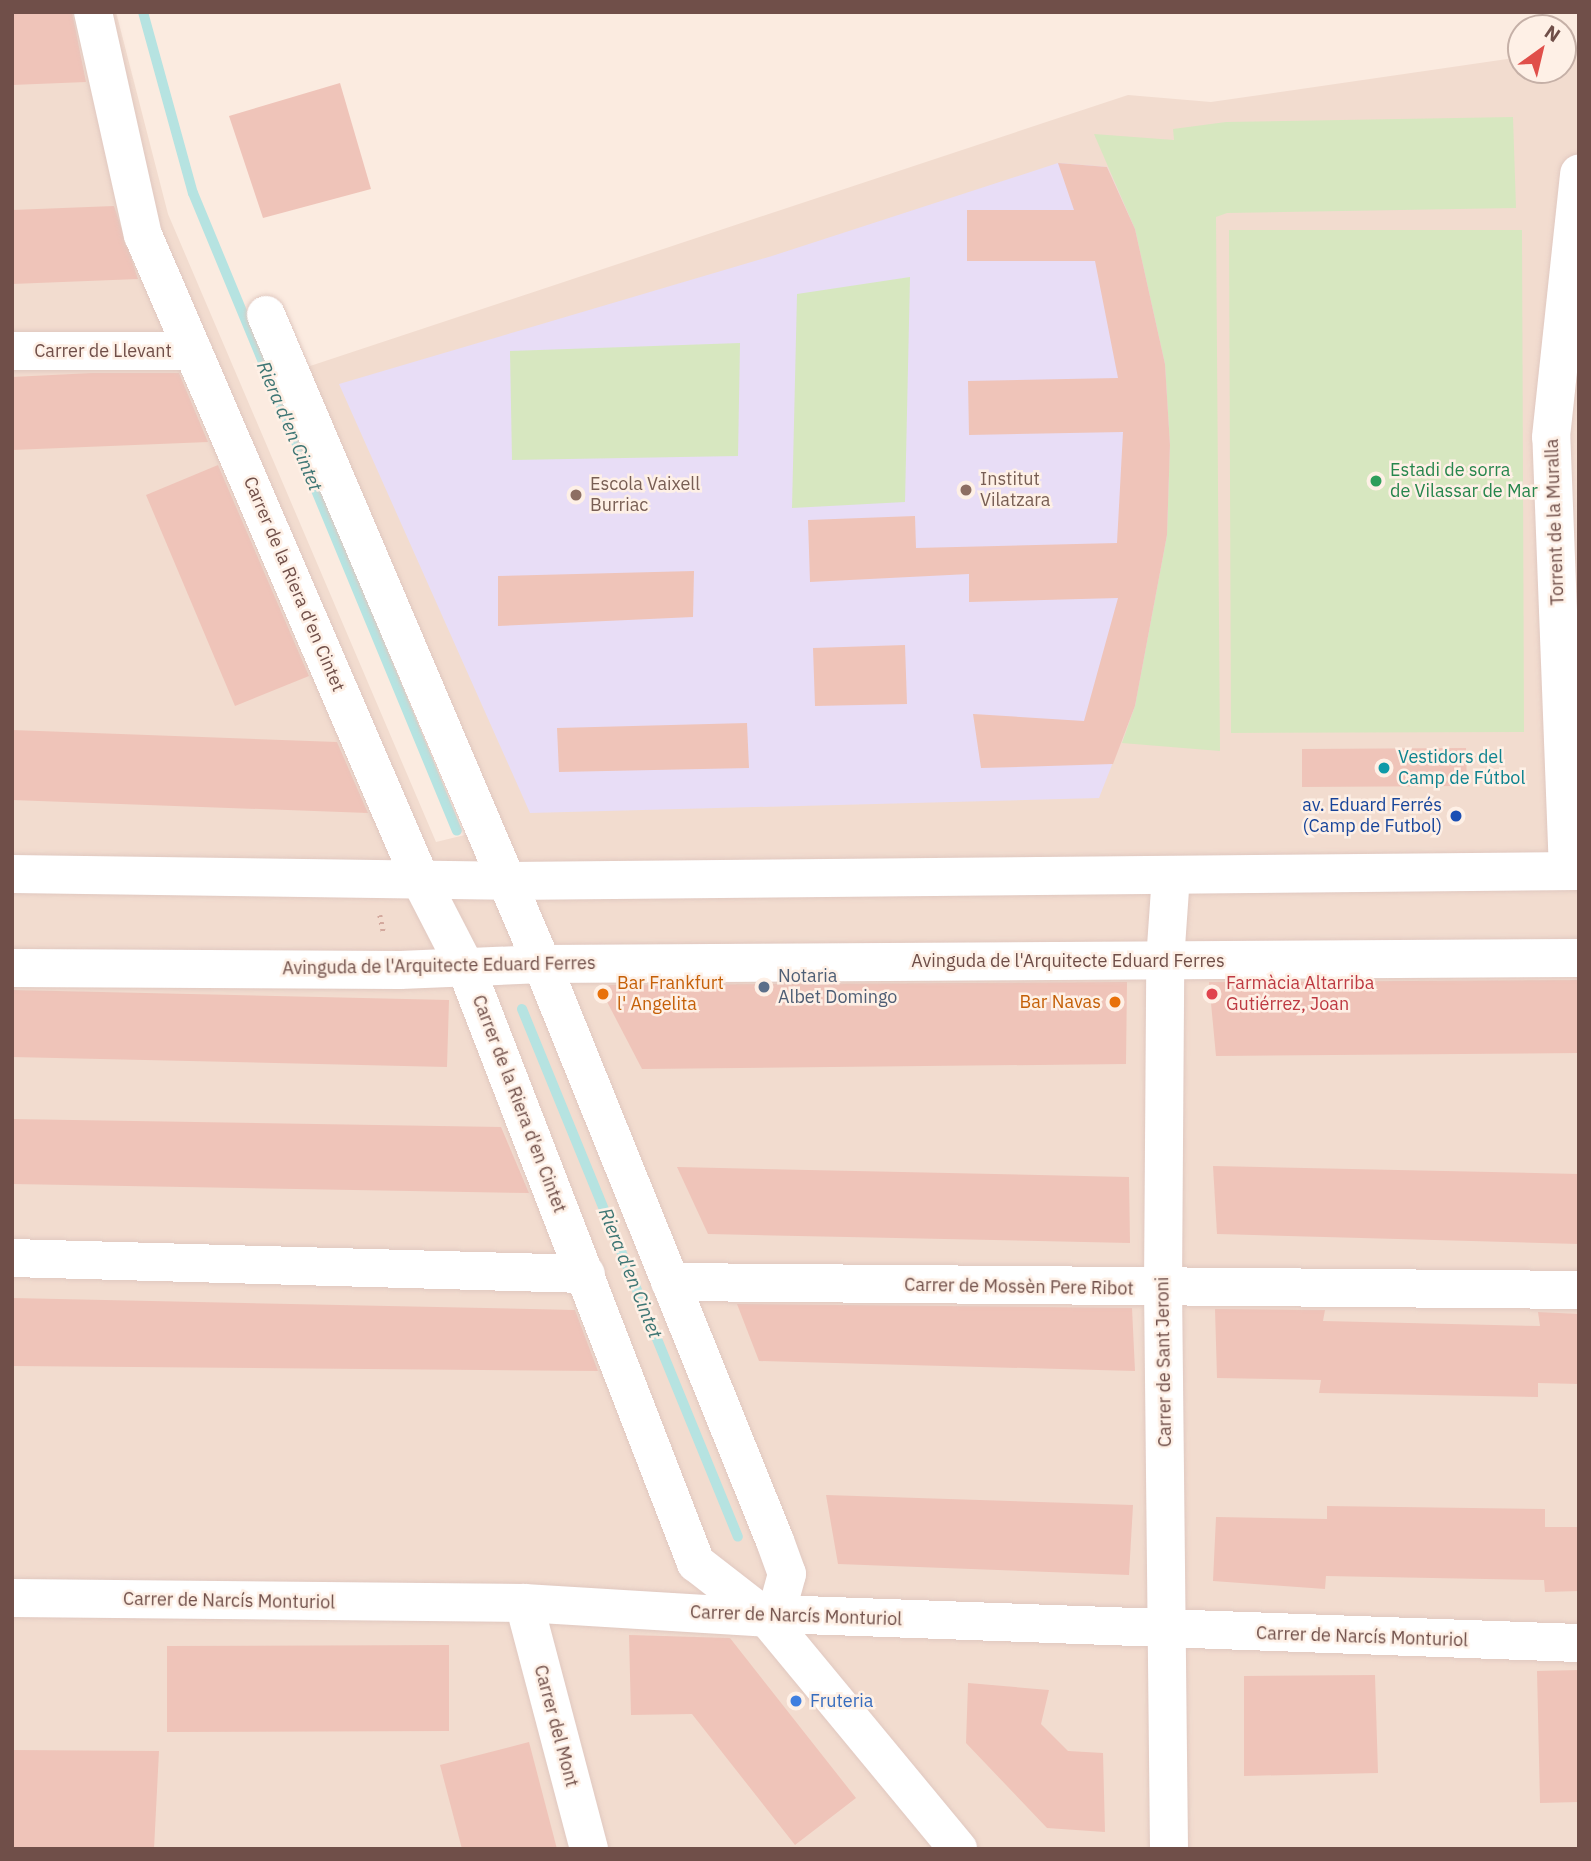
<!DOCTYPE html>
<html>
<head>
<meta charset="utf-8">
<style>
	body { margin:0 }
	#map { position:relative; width:1591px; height:1861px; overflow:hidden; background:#fbebe0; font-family:"IBM Plex Sans",sans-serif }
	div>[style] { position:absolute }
	.residential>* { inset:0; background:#f2dccf }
	.education>* { inset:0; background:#e8ddf6 }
	.green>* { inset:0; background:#d7e7c0 }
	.stream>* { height:10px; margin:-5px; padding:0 5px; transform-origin:5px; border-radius:5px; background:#b6e3e1 }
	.building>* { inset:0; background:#efc4b9 }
	.path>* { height:4.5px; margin-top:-2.25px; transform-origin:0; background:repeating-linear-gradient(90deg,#d3a89d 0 2px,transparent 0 7px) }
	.roads { filter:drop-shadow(0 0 2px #e0c8c0) drop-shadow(0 0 2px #e0c8c0) }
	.street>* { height:38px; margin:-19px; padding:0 19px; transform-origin:19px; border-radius:19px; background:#fff }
	.secondary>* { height:38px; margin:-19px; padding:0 19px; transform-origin:19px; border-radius:19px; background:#fff }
	.dots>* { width:19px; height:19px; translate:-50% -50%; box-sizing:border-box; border:4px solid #fef0e6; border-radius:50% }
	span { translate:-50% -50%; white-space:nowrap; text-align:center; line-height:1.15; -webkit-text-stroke:5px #fef0e6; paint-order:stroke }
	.street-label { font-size:18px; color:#704f49 }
	.leisure-label { font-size:18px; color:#27864d }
	.left { translate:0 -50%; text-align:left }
	.education-label { font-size:18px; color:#785e54 }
	.culture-label { font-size:18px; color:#0d838f }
	.transit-label { font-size:18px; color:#164399 }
	.right { translate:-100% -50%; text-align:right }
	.service-label { font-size:18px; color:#4e5e75 }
	.food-label { font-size:18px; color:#c56008 }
	.health-label { font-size:18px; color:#be3a42 }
	.shop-label { font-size:18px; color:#366cbe }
	.water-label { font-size:19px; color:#3e7674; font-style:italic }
	.frame { position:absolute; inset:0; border:14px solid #704f49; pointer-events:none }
	.north { position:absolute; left:1507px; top:14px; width:70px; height:70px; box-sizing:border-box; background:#fef0e6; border:2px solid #c5b0a7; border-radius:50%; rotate:34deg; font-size:19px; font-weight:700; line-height:28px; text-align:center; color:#704f49 }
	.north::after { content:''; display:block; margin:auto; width:24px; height:32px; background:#e04f4a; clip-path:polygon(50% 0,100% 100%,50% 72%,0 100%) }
</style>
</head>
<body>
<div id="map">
	<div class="residential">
		<div style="clip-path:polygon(12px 12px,116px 12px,168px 214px,436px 842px,477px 832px,289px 373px,1128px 95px,1211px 102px,1521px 57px,1521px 70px,1563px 70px,1563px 51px,1579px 50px,1579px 1849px,12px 1849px)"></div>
	</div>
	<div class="education">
		<div style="clip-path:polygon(1058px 163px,1107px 167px,1135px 229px,1165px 364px,1170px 445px,1167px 535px,1135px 706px,1099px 798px,530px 813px,339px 384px,772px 256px)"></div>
	</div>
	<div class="green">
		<div style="clip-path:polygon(1513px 117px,1516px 208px,1227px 213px,1216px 217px,1220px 751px,1122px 743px,1135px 706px,1167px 535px,1170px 445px,1165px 364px,1135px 229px,1094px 134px,1174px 140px,1173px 129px,1226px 122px)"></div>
		<div style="clip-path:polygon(1229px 230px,1522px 230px,1524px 732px,1231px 733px)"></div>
		<div style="clip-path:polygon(910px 277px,905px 502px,792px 508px,797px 294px)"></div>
		<div style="clip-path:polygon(740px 343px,738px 456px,512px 460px,510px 351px)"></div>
	</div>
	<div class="stream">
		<div style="left:143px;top:12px;width:188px;rotate:74.6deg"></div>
		<div style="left:193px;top:193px;width:690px;rotate:67.52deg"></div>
		<div style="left:522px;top:1009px;width:570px;rotate:67.75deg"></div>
	</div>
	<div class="building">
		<div style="clip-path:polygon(12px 12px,72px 12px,86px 82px,12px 85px)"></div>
		<div style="clip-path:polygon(340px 83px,371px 189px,263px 218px,229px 116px)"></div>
		<div style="clip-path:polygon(1058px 163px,1107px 167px,1135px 229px,1165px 364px,1170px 445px,1167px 535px,1135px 706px,1113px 764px,981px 768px,973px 714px,1084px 721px,1118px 598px,969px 602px,969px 574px,810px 582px,808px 520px,915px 516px,916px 548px,1117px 543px,1123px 432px,969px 435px,968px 381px,1118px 378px,1095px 261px,967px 261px,967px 210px,1074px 210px)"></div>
		<div style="clip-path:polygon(114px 206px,138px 279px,12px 284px,12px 210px)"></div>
		<div style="clip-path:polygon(92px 373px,179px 373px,208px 442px,12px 450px,12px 377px)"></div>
		<div style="clip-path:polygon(218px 465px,309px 676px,235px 706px,146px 495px)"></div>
		<div style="clip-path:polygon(694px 571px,693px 617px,498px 626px,498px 576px)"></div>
		<div style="clip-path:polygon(905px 645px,907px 704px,815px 706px,813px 648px)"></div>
		<div style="clip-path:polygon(747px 723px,749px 768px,559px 772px,557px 728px)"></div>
		<div style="clip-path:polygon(12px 730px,337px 742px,368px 813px,12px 800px)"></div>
		<div style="clip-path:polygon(1466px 748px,1467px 786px,1302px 787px,1302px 749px)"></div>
		<div style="clip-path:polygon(1579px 980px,1579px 1053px,1216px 1056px,1209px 982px)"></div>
		<div style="clip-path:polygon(1127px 982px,1126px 1064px,642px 1069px,603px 994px,609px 985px)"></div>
		<div style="clip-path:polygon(12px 990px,449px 1000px,447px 1067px,12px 1057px)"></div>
		<div style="clip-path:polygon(12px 1119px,501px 1127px,529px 1193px,12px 1184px)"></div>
		<div style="clip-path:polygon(1213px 1166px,1579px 1174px,1579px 1244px,1217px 1234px)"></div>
		<div style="clip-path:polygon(677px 1167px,1129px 1177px,1130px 1243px,708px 1234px)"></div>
		<div style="clip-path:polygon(12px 1298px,575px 1310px,598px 1371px,12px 1366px)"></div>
		<div style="clip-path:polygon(737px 1304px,1132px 1308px,1135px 1371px,759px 1361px)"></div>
		<div style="clip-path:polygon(1215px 1309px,1325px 1310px,1323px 1321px,1540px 1326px,1538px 1312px,1579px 1314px,1579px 1384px,1538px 1383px,1538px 1397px,1319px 1393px,1321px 1380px,1217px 1378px)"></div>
		<div style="clip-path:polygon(826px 1495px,1133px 1505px,1129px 1575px,838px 1564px)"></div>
		<div style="clip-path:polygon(1327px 1506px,1545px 1509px,1545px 1527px,1579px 1527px,1579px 1591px,1545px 1592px,1544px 1580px,1326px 1576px,1325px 1589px,1213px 1581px,1216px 1517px,1327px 1519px)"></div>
		<div style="clip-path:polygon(629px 1635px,730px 1638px,856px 1798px,795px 1845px,692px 1714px,631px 1715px)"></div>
		<div style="clip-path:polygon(449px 1645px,449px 1731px,167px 1732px,167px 1646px)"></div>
		<div style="clip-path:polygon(1579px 1670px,1579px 1802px,1540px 1803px,1537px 1671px)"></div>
		<div style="clip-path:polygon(1375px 1675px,1378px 1773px,1244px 1776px,1244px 1676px)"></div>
		<div style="clip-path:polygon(968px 1683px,1049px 1690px,1041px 1724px,1068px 1751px,1103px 1753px,1105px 1832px,1047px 1828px,966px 1743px)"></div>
		<div style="clip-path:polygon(529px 1742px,557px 1849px,462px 1849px,440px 1765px)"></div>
		<div style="clip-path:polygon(12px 1750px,159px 1751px,154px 1849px,12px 1849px)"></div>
	</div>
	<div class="path">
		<div style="left:380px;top:915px;width:19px;rotate:78deg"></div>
	</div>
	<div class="roads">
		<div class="street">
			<div style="left:93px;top:12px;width:229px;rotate:77.4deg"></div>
			<div style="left:143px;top:235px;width:703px;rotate:66.72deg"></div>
			<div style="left:421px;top:881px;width:98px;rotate:62.7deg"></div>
			<div style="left:466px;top:968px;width:638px;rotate:68.87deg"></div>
			<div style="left:696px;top:1563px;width:90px;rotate:37.8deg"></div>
			<div style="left:767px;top:1618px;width:300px;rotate:50.4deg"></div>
			<div style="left:266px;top:315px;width:705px;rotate:66.96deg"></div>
			<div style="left:542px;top:964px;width:622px;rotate:68.01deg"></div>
			<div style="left:775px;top:1541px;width:35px;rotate:70deg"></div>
			<div style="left:787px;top:1574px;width:41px;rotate:105.4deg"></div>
			<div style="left:12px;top:351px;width:181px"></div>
			<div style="left:1568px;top:871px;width:434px;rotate:-92.2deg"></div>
			<div style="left:1551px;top:437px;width:265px;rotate:-83.9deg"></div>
			<div style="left:12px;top:1258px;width:574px;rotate:1.6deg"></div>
			<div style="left:670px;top:1282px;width:909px;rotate:0.5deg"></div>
			<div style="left:12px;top:1598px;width:512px;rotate:0.56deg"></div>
			<div style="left:524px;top:1603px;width:243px;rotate:3.5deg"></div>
			<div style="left:767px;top:1618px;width:10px;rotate:-24deg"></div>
			<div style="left:776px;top:1614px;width:804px;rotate:2.07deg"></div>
			<div style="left:524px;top:1603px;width:254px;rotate:75.2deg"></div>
			<div style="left:1169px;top:1849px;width:561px;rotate:-90.61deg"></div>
			<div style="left:1163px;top:1288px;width:327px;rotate:-89.6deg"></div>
			<div style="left:1165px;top:961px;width:86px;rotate:-86deg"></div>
		</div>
		<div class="secondary">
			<div style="left:12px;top:874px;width:495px;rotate:0.8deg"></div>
			<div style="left:507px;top:881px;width:1072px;rotate:-0.53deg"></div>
			<div style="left:12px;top:968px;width:388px;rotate:0.3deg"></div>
			<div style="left:400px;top:970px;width:142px;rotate:-2.4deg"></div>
			<div style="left:542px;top:964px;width:1037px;rotate:-0.33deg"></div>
		</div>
	</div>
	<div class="dots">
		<div style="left:1376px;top:481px;background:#2e9e5b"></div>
		<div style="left:966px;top:490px;background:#8d6e63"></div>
		<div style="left:576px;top:495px;background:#8d6e63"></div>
		<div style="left:1384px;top:768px;background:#0f9aa8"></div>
		<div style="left:1456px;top:816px;background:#1a4fb4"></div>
		<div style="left:764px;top:987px;background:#5c6f8a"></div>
		<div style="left:603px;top:994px;background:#e8710a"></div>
		<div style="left:1212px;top:994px;background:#e0444e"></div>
		<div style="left:1115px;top:1002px;background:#e8710a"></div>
		<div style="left:796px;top:1701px;background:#3f7fe0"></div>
	</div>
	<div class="street-label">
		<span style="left:103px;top:351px">Carrer de Llevant</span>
		<span style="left:1555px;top:522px;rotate:-92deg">Torrent de la Muralla</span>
		<span style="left:294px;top:584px;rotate:67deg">Carrer de la Riera d'en Cintet</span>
		<span style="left:1068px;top:961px">Avinguda de l'Arquitecte Eduard Ferres</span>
		<span style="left:439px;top:966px;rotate:-1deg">Avinguda de l'Arquitecte Eduard Ferres</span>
		<span style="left:519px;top:1104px;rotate:69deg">Carrer de la Riera d'en Cintet</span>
		<span style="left:1019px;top:1287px;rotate:1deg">Carrer de Mossèn Pere Ribot</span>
		<span style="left:1164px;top:1362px;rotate:-91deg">Carrer de Sant Jeroni</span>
		<span style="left:229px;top:1601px;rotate:1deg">Carrer de Narcís Monturiol</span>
		<span style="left:796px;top:1616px;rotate:2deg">Carrer de Narcís Monturiol</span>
		<span style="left:1362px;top:1637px;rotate:2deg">Carrer de Narcís Monturiol</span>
		<span style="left:556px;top:1726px;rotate:75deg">Carrer del Mont</span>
	</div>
	<div class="leisure-label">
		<span class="left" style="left:1390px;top:481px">Estadi de sorra<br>de Vilassar de Mar</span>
	</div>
	<div class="education-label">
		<span class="left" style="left:980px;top:490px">Institut<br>Vilatzara</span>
		<span class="left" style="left:590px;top:495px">Escola Vaixell<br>Burriac</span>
	</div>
	<div class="culture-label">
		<span class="left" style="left:1398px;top:768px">Vestidors del<br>Camp de Fútbol</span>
	</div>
	<div class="transit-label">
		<span class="right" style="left:1442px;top:816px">av. Eduard Ferrés<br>(Camp de Futbol)</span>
	</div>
	<div class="service-label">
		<span class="left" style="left:778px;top:987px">Notaria<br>Albet Domingo</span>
	</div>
	<div class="food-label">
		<span class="left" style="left:617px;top:994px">Bar Frankfurt<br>l' Angelita</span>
		<span class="right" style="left:1101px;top:1002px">Bar Navas</span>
	</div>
	<div class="health-label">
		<span class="left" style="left:1226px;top:994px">Farmàcia Altarriba<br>Gutiérrez, Joan</span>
	</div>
	<div class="shop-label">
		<span class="left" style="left:810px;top:1701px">Fruteria</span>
	</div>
	<div class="water-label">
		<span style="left:289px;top:426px;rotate:67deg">Riera d'en Cintet</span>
		<span style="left:630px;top:1273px;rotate:68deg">Riera d'en Cintet</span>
	</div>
	<div class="frame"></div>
	<div class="north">N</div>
</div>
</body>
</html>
